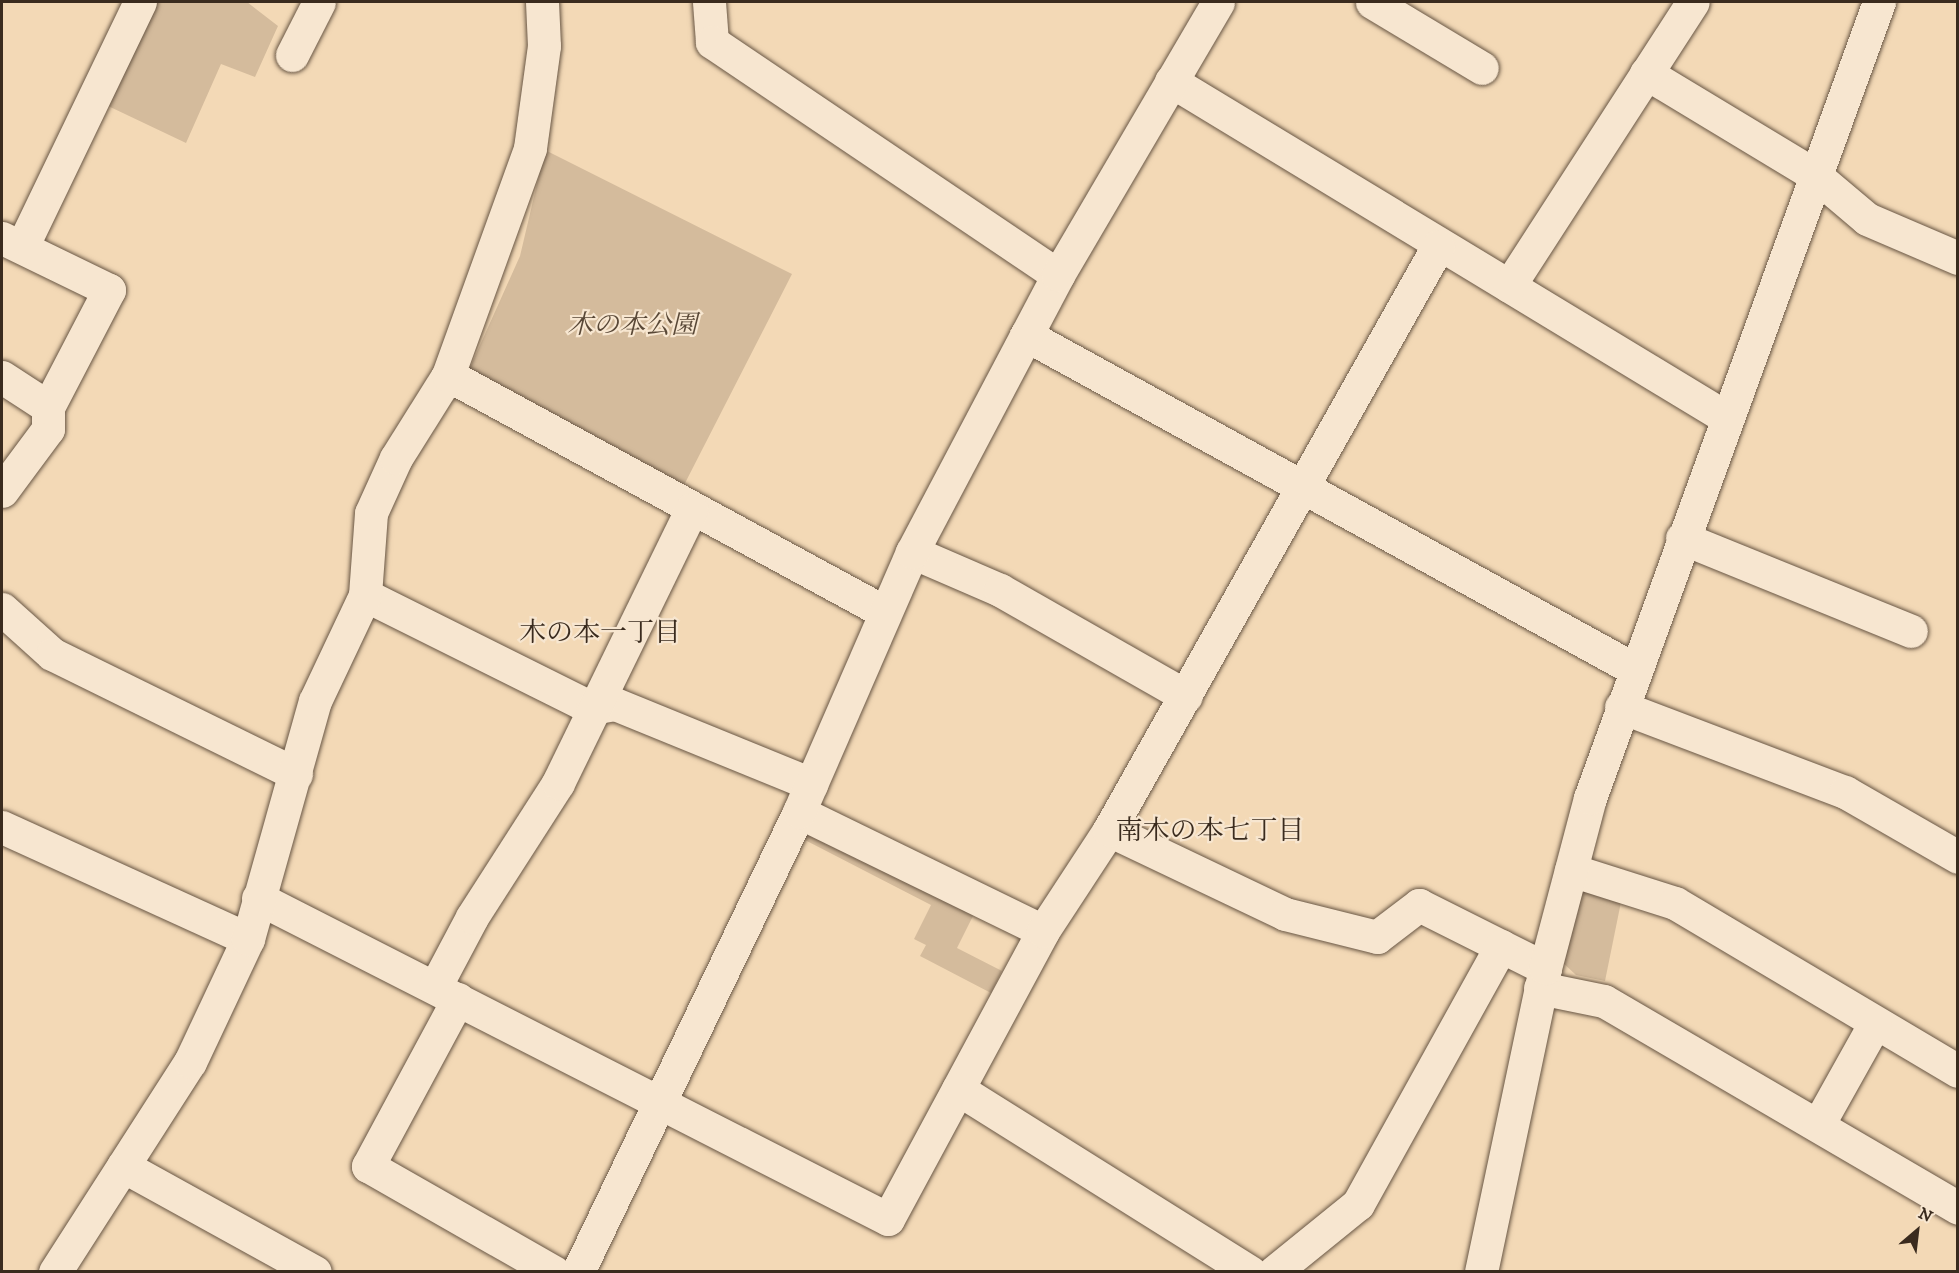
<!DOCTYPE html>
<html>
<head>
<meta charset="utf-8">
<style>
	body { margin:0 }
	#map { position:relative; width:1959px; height:1273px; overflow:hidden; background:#f3d9b6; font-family:"IM FELL DW Pica","Noto Serif JP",serif }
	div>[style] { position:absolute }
	.green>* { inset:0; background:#d4bb9c }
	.roads { filter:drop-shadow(0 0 2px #685644) drop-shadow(0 0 2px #685644) }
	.minor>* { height:33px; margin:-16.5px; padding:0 16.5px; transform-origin:16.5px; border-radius:16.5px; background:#f7e6d0 }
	span { translate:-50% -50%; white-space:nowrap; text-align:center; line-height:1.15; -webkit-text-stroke:4.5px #f7e6d0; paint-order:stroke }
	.park-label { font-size:26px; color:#594837; font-style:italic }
	.neighbourhood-label { font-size:27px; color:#3a2b1e }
	.frame { position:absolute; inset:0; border:3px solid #3a2b1e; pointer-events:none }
	.north { position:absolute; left:1887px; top:1201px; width:60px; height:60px; -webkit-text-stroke:4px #f7e6d0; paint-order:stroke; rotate:28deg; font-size:16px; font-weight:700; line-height:24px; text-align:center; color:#3a2b1e }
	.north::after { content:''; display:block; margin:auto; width:21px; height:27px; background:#3a2b1e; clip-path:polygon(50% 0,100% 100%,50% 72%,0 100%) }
</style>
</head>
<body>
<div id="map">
	<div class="green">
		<div style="clip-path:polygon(158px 2px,247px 2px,278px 26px,255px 77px,221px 64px,186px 143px,106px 105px)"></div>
		<div style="clip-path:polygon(545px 150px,792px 274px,682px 489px,468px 372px,520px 256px)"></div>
		<div style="clip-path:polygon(812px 821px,978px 906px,957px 948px,1002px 971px,991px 993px,920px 956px,926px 945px,914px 939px,931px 905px,803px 839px)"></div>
		<div style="clip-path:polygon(1586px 890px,1622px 897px,1605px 981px,1576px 975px,1562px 962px,1571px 905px)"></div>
	</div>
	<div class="roads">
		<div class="minor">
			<div style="left:709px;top:2px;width:40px;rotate:85.7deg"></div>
			<div style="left:712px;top:42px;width:417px;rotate:34deg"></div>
			<div style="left:1372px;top:2px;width:128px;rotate:31deg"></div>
			<div style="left:292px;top:55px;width:59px;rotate:-63deg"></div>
			<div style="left:1646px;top:73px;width:197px;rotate:31.1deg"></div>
			<div style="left:1815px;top:175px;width:68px;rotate:40.2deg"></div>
			<div style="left:1867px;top:219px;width:99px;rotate:23.2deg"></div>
			<div style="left:1171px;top:81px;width:650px;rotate:31.22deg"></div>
			<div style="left:2px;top:238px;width:119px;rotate:25.9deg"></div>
			<div style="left:109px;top:290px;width:132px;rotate:117.5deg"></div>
			<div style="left:48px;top:407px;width:22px;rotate:90deg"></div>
			<div style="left:48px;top:429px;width:77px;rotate:126.6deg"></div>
			<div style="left:22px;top:247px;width:272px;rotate:-64.3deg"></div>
			<div style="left:1509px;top:286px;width:338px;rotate:-57.1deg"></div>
			<div style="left:1026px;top:335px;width:694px;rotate:28.78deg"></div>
			<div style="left:448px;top:375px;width:495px;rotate:28.5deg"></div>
			<div style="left:2px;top:377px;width:55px;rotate:33.1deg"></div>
			<div style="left:1682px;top:538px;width:247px;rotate:22.1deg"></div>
			<div style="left:912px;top:552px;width:96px;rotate:23.4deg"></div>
			<div style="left:1000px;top:590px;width:214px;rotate:29.7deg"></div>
			<div style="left:365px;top:595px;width:254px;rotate:26.5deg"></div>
			<div style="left:592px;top:708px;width:23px;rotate:-10deg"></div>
			<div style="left:615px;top:704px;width:212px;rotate:22.2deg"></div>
			<div style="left:2px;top:609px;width:67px;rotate:42deg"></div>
			<div style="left:52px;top:654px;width:272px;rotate:26.2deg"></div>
			<div style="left:1621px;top:707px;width:240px;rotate:20.8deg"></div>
			<div style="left:1845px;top:792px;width:130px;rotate:29.9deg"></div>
			<div style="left:799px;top:812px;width:271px;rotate:26deg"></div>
			<div style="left:2px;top:827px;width:270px;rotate:24.5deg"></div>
			<div style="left:1109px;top:830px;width:195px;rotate:25.5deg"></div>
			<div style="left:1285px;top:914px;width:95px;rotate:14deg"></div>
			<div style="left:1377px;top:937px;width:53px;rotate:-37.3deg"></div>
			<div style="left:1419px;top:905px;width:141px;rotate:26.6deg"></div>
			<div style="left:1571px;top:870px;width:109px;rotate:17.6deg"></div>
			<div style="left:1675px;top:903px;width:329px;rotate:30.7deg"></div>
			<div style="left:258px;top:898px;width:707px;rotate:27deg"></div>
			<div style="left:888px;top:1219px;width:327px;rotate:-61.7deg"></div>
			<div style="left:1043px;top:931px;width:121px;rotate:-56.8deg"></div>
			<div style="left:1109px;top:830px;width:670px;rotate:-60.6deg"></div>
			<div style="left:435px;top:987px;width:79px;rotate:-62.1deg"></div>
			<div style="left:472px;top:917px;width:159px;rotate:-57.3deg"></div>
			<div style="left:558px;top:783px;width:304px;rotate:-64deg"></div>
			<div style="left:1540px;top:988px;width:65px;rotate:11.5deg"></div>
			<div style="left:1604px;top:1001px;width:410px;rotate:30.3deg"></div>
			<div style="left:458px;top:999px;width:190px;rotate:118.3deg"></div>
			<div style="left:368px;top:1166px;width:214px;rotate:29.7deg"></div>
			<div style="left:958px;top:1089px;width:345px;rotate:32.1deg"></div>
			<div style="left:1818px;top:1125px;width:117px;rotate:-60.8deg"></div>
			<div style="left:123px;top:1166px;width:219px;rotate:28.9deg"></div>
			<div style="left:55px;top:1272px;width:250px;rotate:-57.3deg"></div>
			<div style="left:190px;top:1062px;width:136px;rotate:-64.8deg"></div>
			<div style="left:248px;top:939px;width:247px;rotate:-74.3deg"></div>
			<div style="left:315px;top:701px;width:117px;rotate:-64.7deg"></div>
			<div style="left:365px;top:595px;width:82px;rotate:-85.8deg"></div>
			<div style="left:371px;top:513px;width:60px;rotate:-65.6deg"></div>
			<div style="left:396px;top:458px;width:98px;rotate:-57.9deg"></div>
			<div style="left:448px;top:375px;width:241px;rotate:-70.1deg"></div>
			<div style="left:530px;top:148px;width:103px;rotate:-82.2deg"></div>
			<div style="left:544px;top:46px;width:44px;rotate:-92.6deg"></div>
			<div style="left:578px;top:1272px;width:510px;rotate:-64.34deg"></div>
			<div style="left:799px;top:812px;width:283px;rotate:-66.5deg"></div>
			<div style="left:912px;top:552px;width:313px;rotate:-62.2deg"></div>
			<div style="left:1058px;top:275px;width:316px;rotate:-59.6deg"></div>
			<div style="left:1274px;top:1272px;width:108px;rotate:-39deg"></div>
			<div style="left:1358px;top:1204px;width:295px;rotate:-61deg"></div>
			<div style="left:1481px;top:1272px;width:311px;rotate:-78.1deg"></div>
			<div style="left:1545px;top:968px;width:176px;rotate:-75.2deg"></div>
			<div style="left:1590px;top:798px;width:847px;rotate:-70.05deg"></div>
		</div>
	</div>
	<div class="park-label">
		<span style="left:632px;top:326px">木の本公園</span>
	</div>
	<div class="neighbourhood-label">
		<span style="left:600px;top:634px">木の本一丁目</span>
		<span style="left:1210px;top:832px">南木の本七丁目</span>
	</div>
	<div class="frame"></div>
	<div class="north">N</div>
</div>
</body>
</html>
